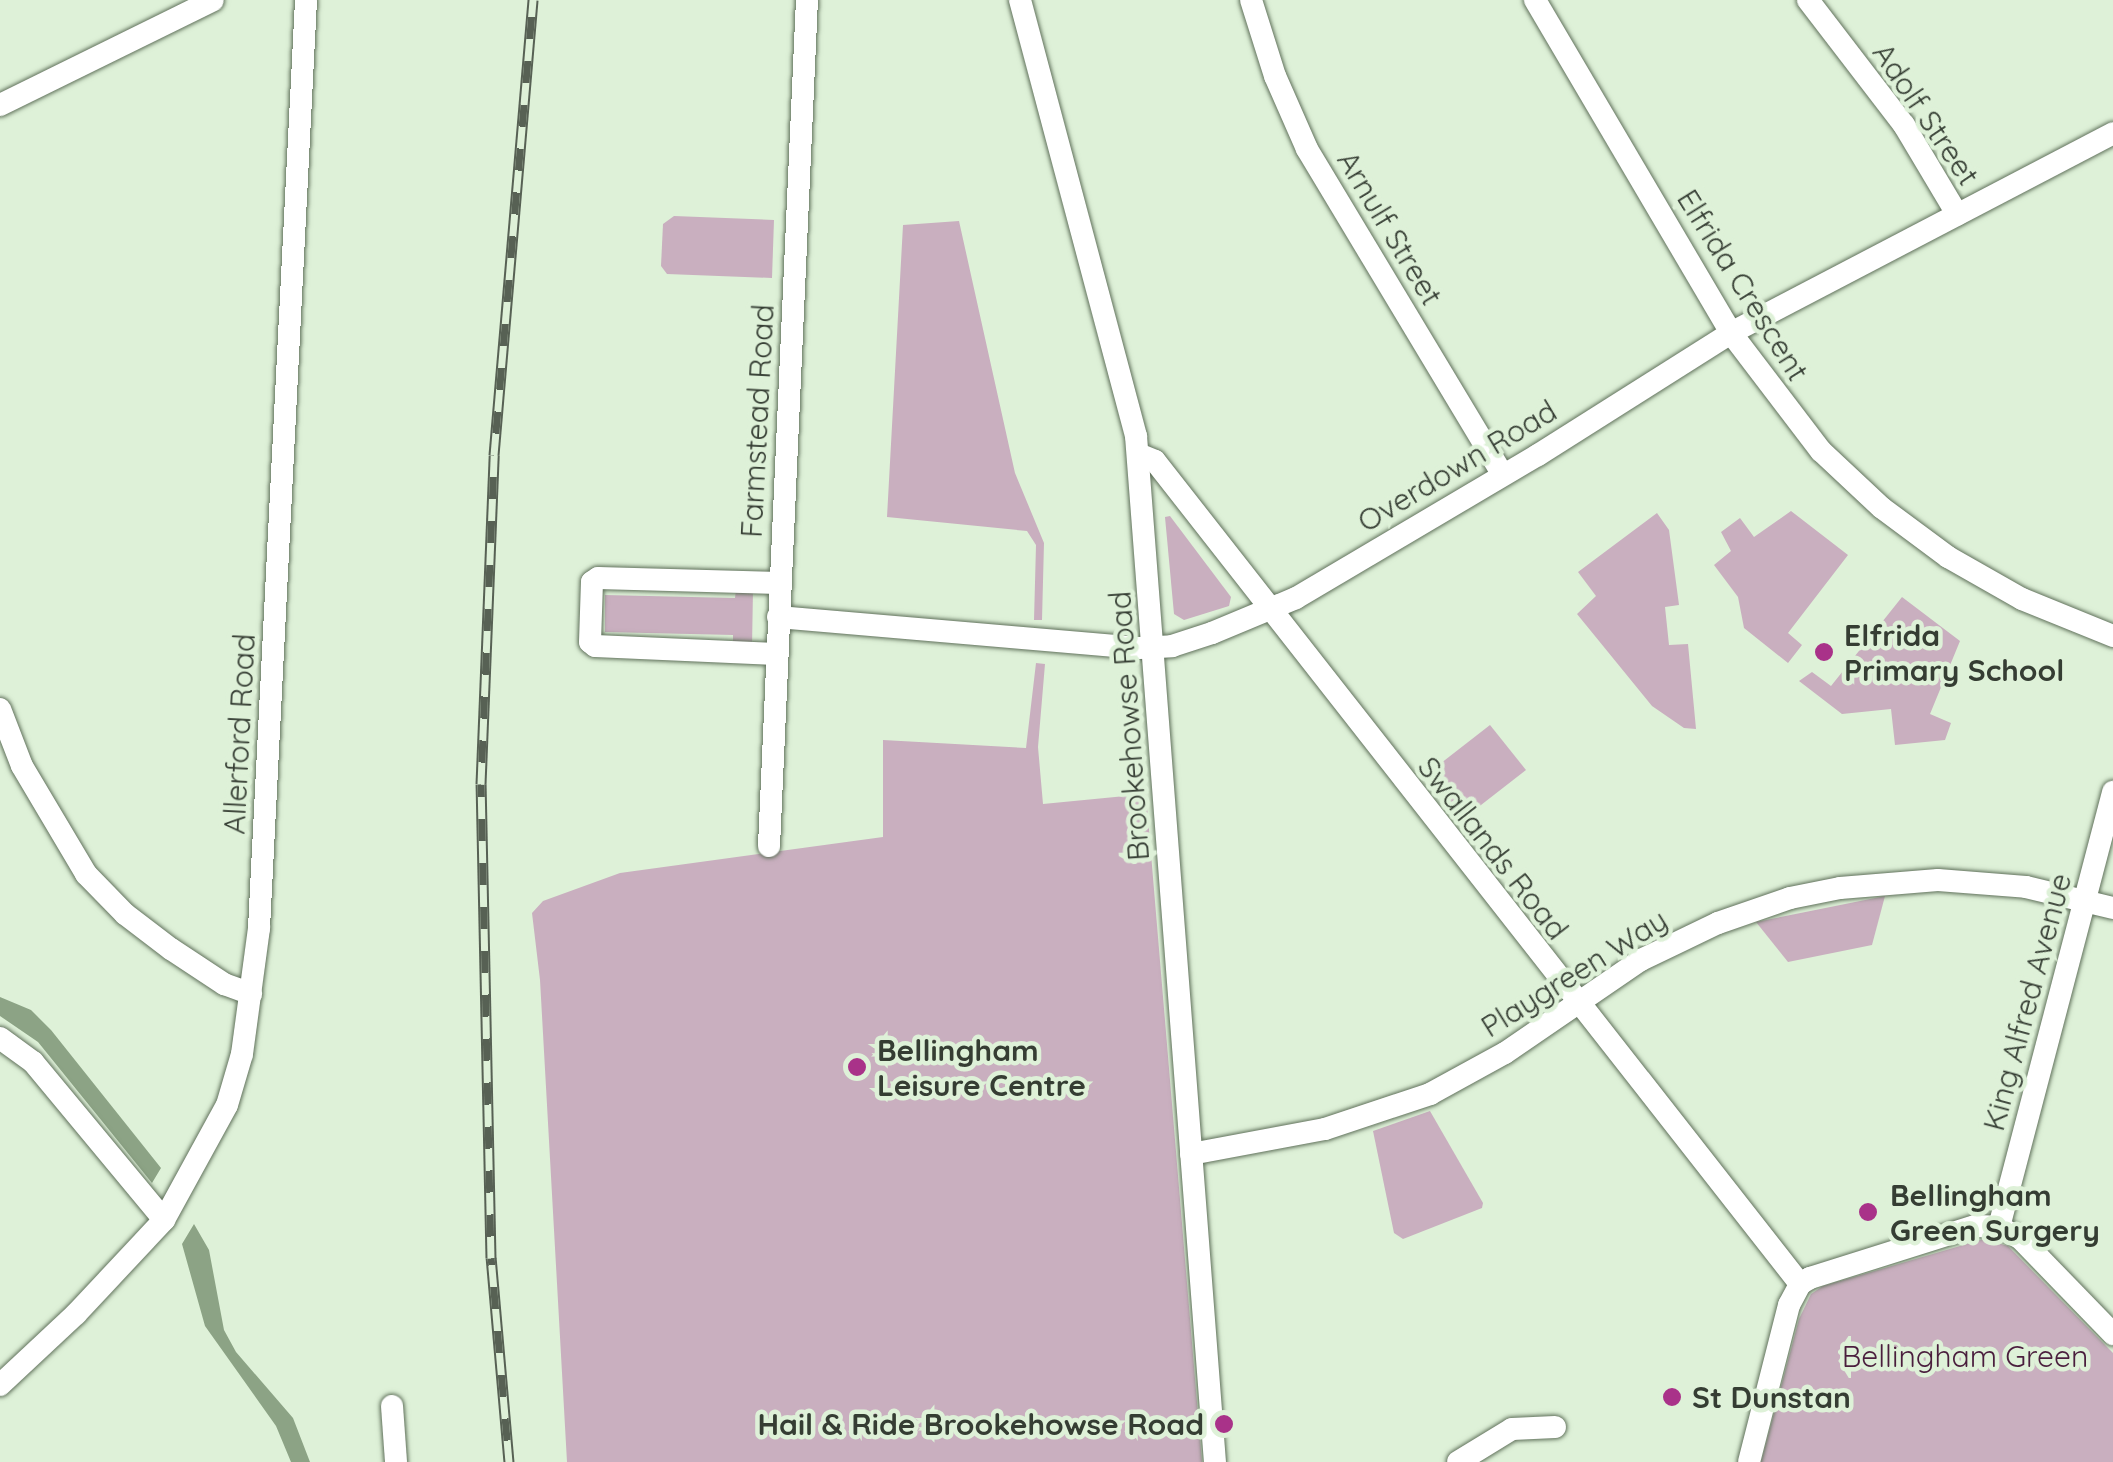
<!DOCTYPE html>
<html>
<head>
<meta charset="utf-8">
<style>
	body { margin:0 }
	#map { position:relative; width:2113px; height:1462px; overflow:hidden; background:#def1d8; font-family:Quicksand,sans-serif }
	div>[style] { position:absolute }
	.green>* { inset:0; background:#c9afbf }
	.water>* { inset:0; background:#8ca385 }
	.roads { filter:drop-shadow(0 0 2px #60715b) drop-shadow(0 0 2px #60715b) }
	.minor>* { height:22px; margin:-11px; padding:0 11px; transform-origin:11px; border-radius:11px; background:#fff }
	.rail>* { height:11px; margin-top:-5.5px; transform-origin:0; background:repeating-linear-gradient(90deg,#def1d8 0 22px,#576154 0 44px); box-sizing:border-box; border-block:2px solid #576154 }
	.dots>* { width:28px; height:28px; translate:-50% -50%; box-sizing:border-box; border:5px solid #def1d8; border-radius:50% }
	span { translate:-50% -50%; white-space:nowrap; text-align:center; line-height:1.15; -webkit-text-stroke:9px #def1d8; paint-order:stroke }
	.street-label { font-size:30px; color:#353d33 }
	.poi-label { font-size:30px; color:#353d33; font-weight:700 }
	.left { translate:0 -50%; text-align:left }
	.right { translate:-100% -50%; text-align:right }
	.park-label { font-size:30px; color:#4a1e3d }
</style>
</head>
<body>
<div id="map">
	<div class="green">
		<div style="clip-path:polygon(674px 216px,774px 220px,772px 278px,667px 274px,661px 266px,663px 224px)"></div>
		<div style="clip-path:polygon(959px 221px,1015px 473px,1044px 543px,1042px 620px,1034px 620px,1036px 545px,1027px 531px,887px 517px,903px 225px)"></div>
		<div style="clip-path:polygon(1791px 511px,1848px 555px,1788px 633px,1802px 645px,1788px 663px,1744px 628px,1738px 597px,1714px 565px,1731px 551px,1721px 532px,1740px 518px,1754px 537px)"></div>
		<div style="clip-path:polygon(1657px 513px,1669px 530px,1679px 605px,1665px 607px,1669px 645px,1688px 644px,1696px 729px,1684px 728px,1652px 706px,1577px 614px,1596px 596px,1578px 572px)"></div>
		<div style="clip-path:polygon(1170px 516px,1231px 597px,1229px 606px,1184px 620px,1174px 614px,1165px 517px)"></div>
		<div style="clip-path:polygon(736px 589px,753px 590px,752px 647px,733px 646px,733px 635px,605px 632px,605px 595px,735px 598px)"></div>
		<div style="clip-path:polygon(1902px 597px,1960px 641px,1930px 714px,1951px 723px,1945px 740px,1895px 745px,1891px 709px,1842px 714px,1799px 681px,1812px 672px,1831px 686px)"></div>
		<div style="clip-path:polygon(1036px 663px,1045px 664px,1038px 747px,1043px 804px,1146px 794px,1202px 1462px,567px 1462px,540px 980px,532px 913px,543px 901px,620px 873px,883px 837px,883px 740px,1026px 748px)"></div>
		<div style="clip-path:polygon(1490px 725px,1526px 770px,1463px 819px,1427px 774px)"></div>
		<div style="clip-path:polygon(1885px 896px,1872px 945px,1788px 962px,1756px 922px)"></div>
		<div style="clip-path:polygon(1430px 1111px,1483px 1203px,1482px 1208px,1403px 1239px,1394px 1233px,1373px 1131px)"></div>
		<div style="clip-path:polygon(1984px 1239px,2008px 1246px,2113px 1353px,2113px 1462px,1761px 1462px,1799px 1319px,1811px 1294px,1823px 1286px)"></div>
	</div>
	<div class="water">
		<div style="clip-path:polygon(0 997px,31px 1010px,51px 1030px,161px 1168px,152px 1183px,38px 1042px,0 1016px)"></div>
		<div style="clip-path:polygon(194px 1224px,209px 1250px,224px 1330px,236px 1352px,293px 1418px,310px 1462px,291px 1462px,276px 1426px,205px 1326px,182px 1244px)"></div>
	</div>
	<div class="roads">
		<div class="minor">
			<div style="left:1020px;top:0;width:451px;rotate:75.1deg"></div>
			<div style="left:1136px;top:436px;width:1029px;rotate:85.6deg"></div>
			<div style="left:1251px;top:0;width:80px;rotate:72.5deg"></div>
			<div style="left:1275px;top:76px;width:80px;rotate:66.3deg"></div>
			<div style="left:1307px;top:149px;width:380px;rotate:59deg"></div>
			<div style="left:1535px;top:0;width:386px;rotate:59.5deg"></div>
			<div style="left:1731px;top:333px;width:148px;rotate:52.7deg"></div>
			<div style="left:1821px;top:451px;width:83px;rotate:43.1deg"></div>
			<div style="left:1882px;top:508px;width:82px;rotate:36.6deg"></div>
			<div style="left:1948px;top:557px;width:85px;rotate:29.6deg"></div>
			<div style="left:2022px;top:599px;width:98px;rotate:22.1deg"></div>
			<div style="left:1808px;top:0;width:158px;rotate:52.5deg"></div>
			<div style="left:1904px;top:125px;width:104px;rotate:59.2deg"></div>
			<div style="left:0;top:105px;width:237px;rotate:-26.2deg"></div>
			<div style="left:1138px;top:454px;width:18px;rotate:22deg"></div>
			<div style="left:1155px;top:461px;width:1046px;rotate:51.91deg"></div>
			<div style="left:778px;top:617px;width:362px;rotate:4.9deg"></div>
			<div style="left:1139px;top:648px;width:33px;rotate:-3deg"></div>
			<div style="left:1172px;top:646px;width:42px;rotate:-18deg"></div>
			<div style="left:1212px;top:633px;width:91px;rotate:-22.6deg"></div>
			<div style="left:1296px;top:598px;width:281px;rotate:-30.6deg"></div>
			<div style="left:1538px;top:455px;width:228px;rotate:-32.3deg"></div>
			<div style="left:1731px;top:333px;width:431px;rotate:-27.6deg"></div>
			<div style="left:776px;top:654px;width:181px;rotate:-177.5deg"></div>
			<div style="left:595px;top:646px;width:6px;rotate:-141deg"></div>
			<div style="left:590px;top:642px;width:60px;rotate:-88.1deg"></div>
			<div style="left:592px;top:582px;width:7px;rotate:-34deg"></div>
			<div style="left:598px;top:578px;width:181px;rotate:1.6deg"></div>
			<div style="left:0;top:709px;width:61px;rotate:68.9deg"></div>
			<div style="left:22px;top:766px;width:126px;rotate:59.3deg"></div>
			<div style="left:86px;top:874px;width:56px;rotate:45.7deg"></div>
			<div style="left:125px;top:914px;width:58px;rotate:37.3deg"></div>
			<div style="left:171px;top:949px;width:64px;rotate:33.4deg"></div>
			<div style="left:224px;top:984px;width:29px;rotate:20deg"></div>
			<div style="left:769px;top:846px;width:847px;rotate:-87.43deg"></div>
			<div style="left:0;top:1038px;width:41px;rotate:36deg"></div>
			<div style="left:33px;top:1062px;width:205px;rotate:50.3deg"></div>
			<div style="left:1191px;top:1154px;width:136px;rotate:-10.6deg"></div>
			<div style="left:1325px;top:1129px;width:111px;rotate:-18.4deg"></div>
			<div style="left:1430px;top:1094px;width:85px;rotate:-28.7deg"></div>
			<div style="left:1505px;top:1053px;width:165px;rotate:-34.4deg"></div>
			<div style="left:1641px;top:960px;width:85px;rotate:-25.7deg"></div>
			<div style="left:1718px;top:923px;width:76px;rotate:-19.1deg"></div>
			<div style="left:1790px;top:898px;width:51px;rotate:-11.3deg"></div>
			<div style="left:1840px;top:888px;width:98px;rotate:-4.7deg"></div>
			<div style="left:1938px;top:880px;width:88px;rotate:4.5deg"></div>
			<div style="left:2026px;top:887px;width:89px;rotate:13.6deg"></div>
			<div style="left:1999px;top:1227px;width:450px;rotate:-75.3deg"></div>
			<div style="left:0;top:1385px;width:104px;rotate:-43.1deg"></div>
			<div style="left:76px;top:1314px;width:129px;rotate:-46.9deg"></div>
			<div style="left:164px;top:1220px;width:131px;rotate:-61.3deg"></div>
			<div style="left:227px;top:1105px;width:53px;rotate:-73.6deg"></div>
			<div style="left:242px;top:1054px;width:127px;rotate:-82.3deg"></div>
			<div style="left:259px;top:928px;width:929px;rotate:-87.1deg"></div>
			<div style="left:392px;top:1406px;width:56px;rotate:85.9deg"></div>
			<div style="left:1458px;top:1462px;width:63px;rotate:-31.4deg"></div>
			<div style="left:1512px;top:1429px;width:43px;rotate:-2.7deg"></div>
			<div style="left:1749px;top:1462px;width:162px;rotate:-75.7deg"></div>
			<div style="left:1789px;top:1305px;width:24px;rotate:-62deg"></div>
			<div style="left:1800px;top:1284px;width:12px;rotate:-31deg"></div>
			<div style="left:1810px;top:1278px;width:173px;rotate:-17.5deg"></div>
			<div style="left:1975px;top:1226px;width:24px;rotate:2deg"></div>
			<div style="left:1999px;top:1227px;width:24px;rotate:28deg"></div>
			<div style="left:2020px;top:1238px;width:134px;rotate:45.9deg"></div>
		</div>
	</div>
	<div class="rail">
		<div style="left:509px;top:1462px;width:205px;rotate:-95deg"></div>
		<div style="left:491px;top:1258px;width:474px;rotate:-91.2deg"></div>
		<div style="left:481px;top:784px;width:329px;rotate:-87.7deg"></div>
		<div style="left:494px;top:455px;width:457px;rotate:-85.1deg"></div>
	</div>
	<div class="dots">
		<div style="left:1824px;top:652px;background:#a93289"></div>
		<div style="left:857px;top:1067px;background:#a93289"></div>
		<div style="left:1868px;top:1212px;background:#a93289"></div>
		<div style="left:1672px;top:1397px;background:#a93289"></div>
		<div style="left:1224px;top:1424px;background:#a93289"></div>
	</div>
	<div class="street-label">
		<span style="left:1926px;top:114px;rotate:56deg">Adolf Street</span>
		<span style="left:1390px;top:228px;rotate:59deg">Arnulf Street</span>
		<span style="left:1743px;top:285px;rotate:58deg">Elfrida Crescent</span>
		<span style="left:757px;top:421px;rotate:-87deg">Farmstead Road</span>
		<span style="left:1457px;top:466px;rotate:-31deg">Overdown Road</span>
		<span style="left:1129px;top:726px;rotate:-94deg">Brookehowse Road</span>
		<span style="left:239px;top:734px;rotate:-87deg">Allerford Road</span>
		<span style="left:1493px;top:848px;rotate:52deg">Swallands Road</span>
		<span style="left:1574px;top:973px;rotate:-32deg">Playgreen Way</span>
		<span style="left:2027px;top:1002px;rotate:-75deg">King Alfred Avenue</span>
	</div>
	<div class="poi-label">
		<span class="left" style="left:1844px;top:652px">Elfrida<br>Primary School</span>
		<span class="left" style="left:877px;top:1067px">Bellingham<br>Leisure Centre</span>
		<span class="left" style="left:1890px;top:1212px">Bellingham<br>Green Surgery</span>
		<span class="left" style="left:1692px;top:1397px">St Dunstan</span>
		<span class="right" style="left:1204px;top:1424px">Hail &amp; Ride Brookehowse Road</span>
	</div>
	<div class="park-label">
		<span style="left:1965px;top:1356px">Bellingham Green</span>
	</div>
</div>
</body>
</html>
